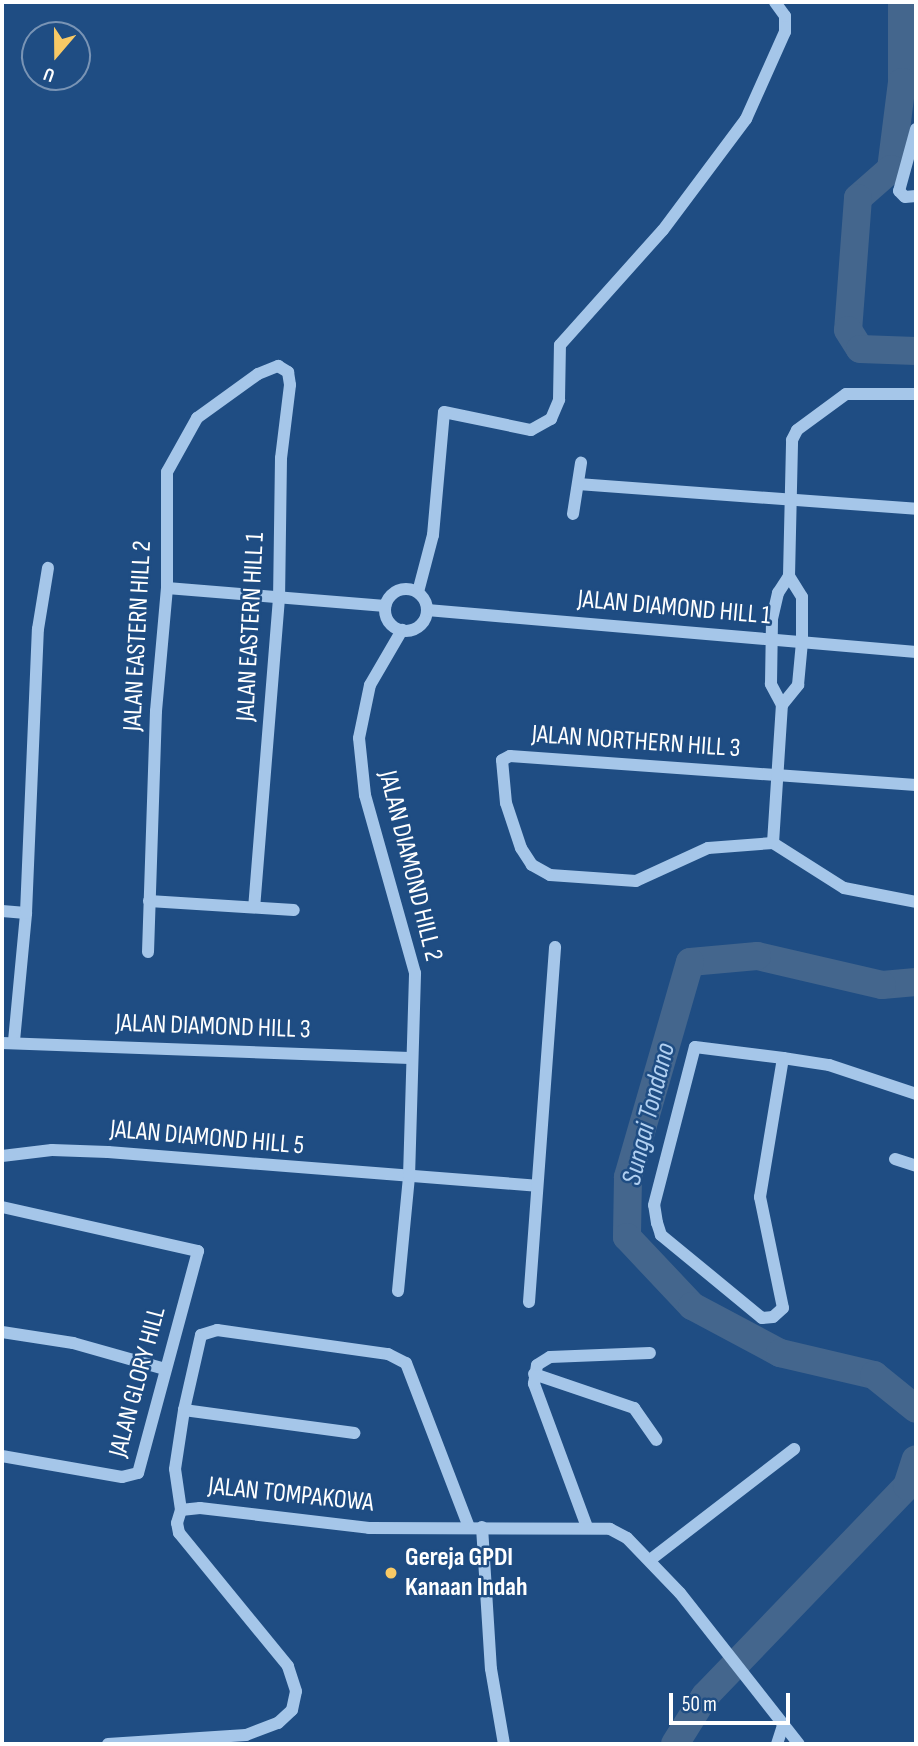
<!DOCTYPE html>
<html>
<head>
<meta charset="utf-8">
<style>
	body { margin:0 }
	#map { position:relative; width:918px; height:1746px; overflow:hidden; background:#1f4d83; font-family:"Sofia Sans Condensed",sans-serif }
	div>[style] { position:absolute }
	.river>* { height:28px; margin:-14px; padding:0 14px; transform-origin:14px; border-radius:14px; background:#44668d }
	.minor>* { height:12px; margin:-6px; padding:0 6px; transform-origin:6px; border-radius:6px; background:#a5c6e9 }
	.minor>.ring { margin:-6px; padding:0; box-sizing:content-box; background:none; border:12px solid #a5c6e9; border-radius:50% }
	.dots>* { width:19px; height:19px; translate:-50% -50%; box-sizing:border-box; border:4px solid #1f4d83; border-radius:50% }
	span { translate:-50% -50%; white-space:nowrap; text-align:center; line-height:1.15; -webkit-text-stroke:5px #1f4d83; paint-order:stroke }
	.street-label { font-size:26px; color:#fff }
	.poi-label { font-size:26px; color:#fff; font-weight:700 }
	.left { translate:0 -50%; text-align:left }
	.water-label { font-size:28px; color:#b1d0f1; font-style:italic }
	.frame { position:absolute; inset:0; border:4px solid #fff; pointer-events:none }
	.north { position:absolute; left:21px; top:21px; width:70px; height:70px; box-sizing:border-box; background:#1f4d83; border:2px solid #7994b5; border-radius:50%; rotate:200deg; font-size:19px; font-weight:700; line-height:28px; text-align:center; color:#fff }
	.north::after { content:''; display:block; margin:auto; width:24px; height:32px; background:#f8c965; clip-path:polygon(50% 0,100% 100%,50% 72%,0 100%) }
	.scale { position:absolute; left:669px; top:1693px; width:121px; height:32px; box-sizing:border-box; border:4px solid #fff; border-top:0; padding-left:9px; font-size:21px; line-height:24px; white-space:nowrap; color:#fff; -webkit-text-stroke:5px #1f4d83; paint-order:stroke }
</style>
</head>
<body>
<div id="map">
	<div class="river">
		<div style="left:902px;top:2px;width:80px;rotate:90deg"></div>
		<div style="left:902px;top:82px;width:88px;rotate:97.2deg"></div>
		<div style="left:891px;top:169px;width:44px;rotate:138.7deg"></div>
		<div style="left:858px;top:198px;width:132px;rotate:94.3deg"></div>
		<div style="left:848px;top:330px;width:22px;rotate:58deg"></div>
		<div style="left:860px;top:349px;width:56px;rotate:2deg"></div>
		<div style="left:916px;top:982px;width:34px;rotate:175deg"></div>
		<div style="left:882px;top:985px;width:128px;rotate:-166.9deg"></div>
		<div style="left:757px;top:956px;width:67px;rotate:174.9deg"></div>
		<div style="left:690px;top:962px;width:224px;rotate:106.1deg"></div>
		<div style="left:628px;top:1177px;width:60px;rotate:91deg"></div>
		<div style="left:627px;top:1237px;width:95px;rotate:46.7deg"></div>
		<div style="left:692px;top:1306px;width:100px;rotate:28.1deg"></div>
		<div style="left:780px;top:1353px;width:97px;rotate:13.2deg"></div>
		<div style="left:874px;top:1375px;width:54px;rotate:39deg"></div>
		<div style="left:675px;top:1744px;width:57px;rotate:-58deg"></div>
		<div style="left:705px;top:1696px;width:291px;rotate:-46.1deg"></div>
		<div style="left:907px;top:1486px;width:28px;rotate:-72deg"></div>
	</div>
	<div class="minor">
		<div style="left:916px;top:129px;width:64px;rotate:105.3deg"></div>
		<div style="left:899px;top:191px;width:8px;rotate:45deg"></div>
		<div style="left:905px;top:197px;width:11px;rotate:-5deg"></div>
		<div style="left:578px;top:484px;width:339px;rotate:4.2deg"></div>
		<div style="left:573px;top:514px;width:52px;rotate:-81.1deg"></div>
		<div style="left:167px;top:588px;width:219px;rotate:4.7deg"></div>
		<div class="ring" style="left:385px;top:589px;width:30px;height:30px"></div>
		<div style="left:418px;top:592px;width:59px;rotate:-75.3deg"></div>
		<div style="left:433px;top:535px;width:123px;rotate:-84.9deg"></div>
		<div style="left:444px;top:412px;width:89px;rotate:11.7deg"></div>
		<div style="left:531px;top:430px;width:23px;rotate:-29deg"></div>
		<div style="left:551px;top:419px;width:21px;rotate:-67deg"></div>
		<div style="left:559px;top:400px;width:55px;rotate:-89deg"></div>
		<div style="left:560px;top:345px;width:154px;rotate:-48.2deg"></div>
		<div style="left:663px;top:230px;width:139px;rotate:-53.2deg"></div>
		<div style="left:746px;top:119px;width:95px;rotate:-65.9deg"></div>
		<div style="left:785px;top:32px;width:16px;rotate:-90deg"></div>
		<div style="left:785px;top:16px;width:17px;rotate:-126deg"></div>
		<div style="left:427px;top:610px;width:491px;rotate:4.9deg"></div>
		<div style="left:782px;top:705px;width:24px;rotate:-118deg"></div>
		<div style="left:771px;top:684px;width:65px;rotate:-89.1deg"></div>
		<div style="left:772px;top:619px;width:27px;rotate:-77deg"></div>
		<div style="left:778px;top:593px;width:20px;rotate:-57deg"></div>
		<div style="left:773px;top:843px;width:65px;rotate:175.6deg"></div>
		<div style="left:708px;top:848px;width:79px;rotate:155.4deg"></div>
		<div style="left:636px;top:881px;width:86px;rotate:-176deg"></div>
		<div style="left:550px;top:875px;width:21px;rotate:-151deg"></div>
		<div style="left:532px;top:865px;width:20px;rotate:-123deg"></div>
		<div style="left:521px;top:848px;width:47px;rotate:-108.4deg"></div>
		<div style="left:506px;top:803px;width:43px;rotate:-95.3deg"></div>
		<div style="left:502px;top:760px;width:9px;rotate:-27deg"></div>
		<div style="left:510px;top:756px;width:407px;rotate:4.1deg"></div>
		<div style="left:773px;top:843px;width:138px;rotate:-86.3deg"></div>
		<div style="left:782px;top:705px;width:26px;rotate:-51deg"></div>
		<div style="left:798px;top:685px;width:43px;rotate:-84.7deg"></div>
		<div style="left:802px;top:642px;width:45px;rotate:-90deg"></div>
		<div style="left:802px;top:597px;width:25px;rotate:-122deg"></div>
		<div style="left:789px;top:576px;width:136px;rotate:-88.7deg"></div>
		<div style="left:792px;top:440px;width:11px;rotate:-63deg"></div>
		<div style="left:797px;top:430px;width:61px;rotate:-36.3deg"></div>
		<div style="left:846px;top:394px;width:70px"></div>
		<div style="left:773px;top:843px;width:84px;rotate:32.4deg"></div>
		<div style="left:844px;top:888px;width:73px;rotate:11deg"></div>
		<div style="left:149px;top:901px;width:145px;rotate:3.6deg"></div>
		<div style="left:2px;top:911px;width:24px;rotate:5deg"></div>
		<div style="left:148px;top:952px;width:241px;rotate:-88.1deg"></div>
		<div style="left:156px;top:711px;width:123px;rotate:-84.9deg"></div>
		<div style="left:167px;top:588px;width:116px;rotate:-90deg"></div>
		<div style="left:167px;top:472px;width:62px;rotate:-60.9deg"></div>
		<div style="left:197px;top:418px;width:75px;rotate:-35.8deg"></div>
		<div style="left:258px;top:374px;width:22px;rotate:-22deg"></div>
		<div style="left:278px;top:366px;width:12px;rotate:31deg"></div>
		<div style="left:288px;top:372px;width:13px;rotate:81deg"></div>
		<div style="left:290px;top:385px;width:74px;rotate:97deg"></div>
		<div style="left:281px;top:458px;width:140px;rotate:90.8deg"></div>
		<div style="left:279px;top:598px;width:310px;rotate:94.6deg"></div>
		<div style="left:14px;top:1041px;width:129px;rotate:-84.6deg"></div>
		<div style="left:26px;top:913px;width:284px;rotate:-87.6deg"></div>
		<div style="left:38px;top:629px;width:62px;rotate:-80.7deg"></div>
		<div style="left:2px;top:1043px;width:408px;rotate:2.1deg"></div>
		<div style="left:783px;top:1058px;width:141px;rotate:99.4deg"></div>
		<div style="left:760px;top:1197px;width:113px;rotate:78.3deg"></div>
		<div style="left:783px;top:1308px;width:13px;rotate:138deg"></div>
		<div style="left:773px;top:1317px;width:11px;rotate:175deg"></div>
		<div style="left:762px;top:1318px;width:131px;rotate:-140.6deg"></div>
		<div style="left:661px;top:1235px;width:13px;rotate:-108deg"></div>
		<div style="left:657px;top:1223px;width:18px;rotate:-99deg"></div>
		<div style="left:654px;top:1205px;width:163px;rotate:-75.5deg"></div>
		<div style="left:695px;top:1047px;width:89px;rotate:7.1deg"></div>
		<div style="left:783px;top:1058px;width:47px;rotate:8.7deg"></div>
		<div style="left:829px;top:1065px;width:92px;rotate:18.4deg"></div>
		<div style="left:2px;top:1156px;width:50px;rotate:-6.8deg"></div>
		<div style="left:52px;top:1150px;width:56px;rotate:2deg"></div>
		<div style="left:108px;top:1152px;width:430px;rotate:4.5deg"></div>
		<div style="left:895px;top:1159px;width:22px;rotate:18deg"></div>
		<div style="left:2px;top:1207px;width:201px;rotate:12.7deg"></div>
		<div style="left:198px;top:1251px;width:230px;rotate:105.1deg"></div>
		<div style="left:138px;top:1473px;width:16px;rotate:166deg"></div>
		<div style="left:122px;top:1477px;width:122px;rotate:-170.1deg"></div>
		<div style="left:398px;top:1291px;width:115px;rotate:-84.5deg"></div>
		<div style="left:409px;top:1177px;width:204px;rotate:-88.3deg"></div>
		<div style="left:415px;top:973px;width:185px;rotate:-105.7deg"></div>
		<div style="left:365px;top:795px;width:57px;rotate:-96deg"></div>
		<div style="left:359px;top:738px;width:54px;rotate:-78.3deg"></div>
		<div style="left:370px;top:685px;width:64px;rotate:-59.8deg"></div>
		<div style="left:529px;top:1302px;width:356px;rotate:-85.8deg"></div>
		<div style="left:2px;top:1332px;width:72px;rotate:8.8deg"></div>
		<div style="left:73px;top:1343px;width:96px;rotate:15.8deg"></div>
		<div style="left:534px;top:1374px;width:106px;rotate:18.8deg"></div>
		<div style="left:634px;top:1408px;width:39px;rotate:55deg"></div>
		<div style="left:184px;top:1410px;width:172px;rotate:7.7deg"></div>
		<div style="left:181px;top:1510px;width:41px;rotate:-98.3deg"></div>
		<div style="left:175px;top:1469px;width:60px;rotate:-81.3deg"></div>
		<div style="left:184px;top:1410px;width:77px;rotate:-77.2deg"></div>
		<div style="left:201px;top:1335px;width:17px;rotate:-17deg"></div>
		<div style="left:217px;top:1330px;width:173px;rotate:8deg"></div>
		<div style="left:388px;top:1354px;width:20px;rotate:27deg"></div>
		<div style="left:406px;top:1363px;width:176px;rotate:69deg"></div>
		<div style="left:482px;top:1527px;width:142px;rotate:86.4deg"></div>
		<div style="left:491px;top:1669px;width:76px;rotate:80.2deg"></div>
		<div style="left:587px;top:1527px;width:153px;rotate:-110.3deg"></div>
		<div style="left:534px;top:1384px;width:19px;rotate:-81deg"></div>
		<div style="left:537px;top:1365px;width:15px;rotate:-32deg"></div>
		<div style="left:550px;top:1357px;width:100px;rotate:-2.3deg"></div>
		<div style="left:650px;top:1560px;width:182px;rotate:-37.6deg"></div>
		<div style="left:108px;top:1744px;width:138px;rotate:-3.7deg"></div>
		<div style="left:246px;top:1735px;width:34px;rotate:-21deg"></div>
		<div style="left:278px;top:1723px;width:19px;rotate:-43deg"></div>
		<div style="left:292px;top:1710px;width:19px;rotate:-78deg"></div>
		<div style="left:296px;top:1691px;width:26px;rotate:-108deg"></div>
		<div style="left:288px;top:1666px;width:172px;rotate:-129.3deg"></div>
		<div style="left:179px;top:1533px;width:10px;rotate:-101deg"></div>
		<div style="left:177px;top:1523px;width:14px;rotate:-73deg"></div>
		<div style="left:181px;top:1510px;width:19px;rotate:-6deg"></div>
		<div style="left:200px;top:1508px;width:170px;rotate:6.7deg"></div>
		<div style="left:369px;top:1528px;width:241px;rotate:0.2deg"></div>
		<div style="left:610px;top:1529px;width:19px;rotate:28deg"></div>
		<div style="left:627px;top:1538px;width:76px;rotate:46.1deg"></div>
		<div style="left:680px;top:1593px;width:192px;rotate:51.8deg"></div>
		<div style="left:777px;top:1744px;width:20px;rotate:-72deg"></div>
	</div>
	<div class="dots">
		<div style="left:391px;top:1573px;background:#f8c965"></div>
	</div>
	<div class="street-label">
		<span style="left:674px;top:608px;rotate:5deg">JALAN DIAMOND HILL 1</span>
		<span style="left:251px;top:627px;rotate:-87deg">JALAN EASTERN HILL 1</span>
		<span style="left:138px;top:636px;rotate:-87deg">JALAN EASTERN HILL 2</span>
		<span style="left:636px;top:742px;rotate:4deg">JALAN NORTHERN HILL 3</span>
		<span style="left:410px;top:866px;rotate:76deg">JALAN DIAMOND HILL 2</span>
		<span style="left:213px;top:1027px;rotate:2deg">JALAN DIAMOND HILL 3</span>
		<span style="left:207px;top:1138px;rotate:5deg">JALAN DIAMOND HILL 5</span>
		<span style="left:138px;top:1382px;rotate:-75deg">JALAN GLORY HILL</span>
		<span style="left:291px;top:1495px;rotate:6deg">JALAN TOMPAKOWA</span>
	</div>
	<div class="poi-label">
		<span class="left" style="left:405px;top:1573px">Gereja GPDI<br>Kanaan Indah</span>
	</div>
	<div class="water-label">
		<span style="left:649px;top:1114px;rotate:-76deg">Sungai Tondano</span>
	</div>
	<div class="frame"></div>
	<div class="north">U</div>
	<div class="scale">50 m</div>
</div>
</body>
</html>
